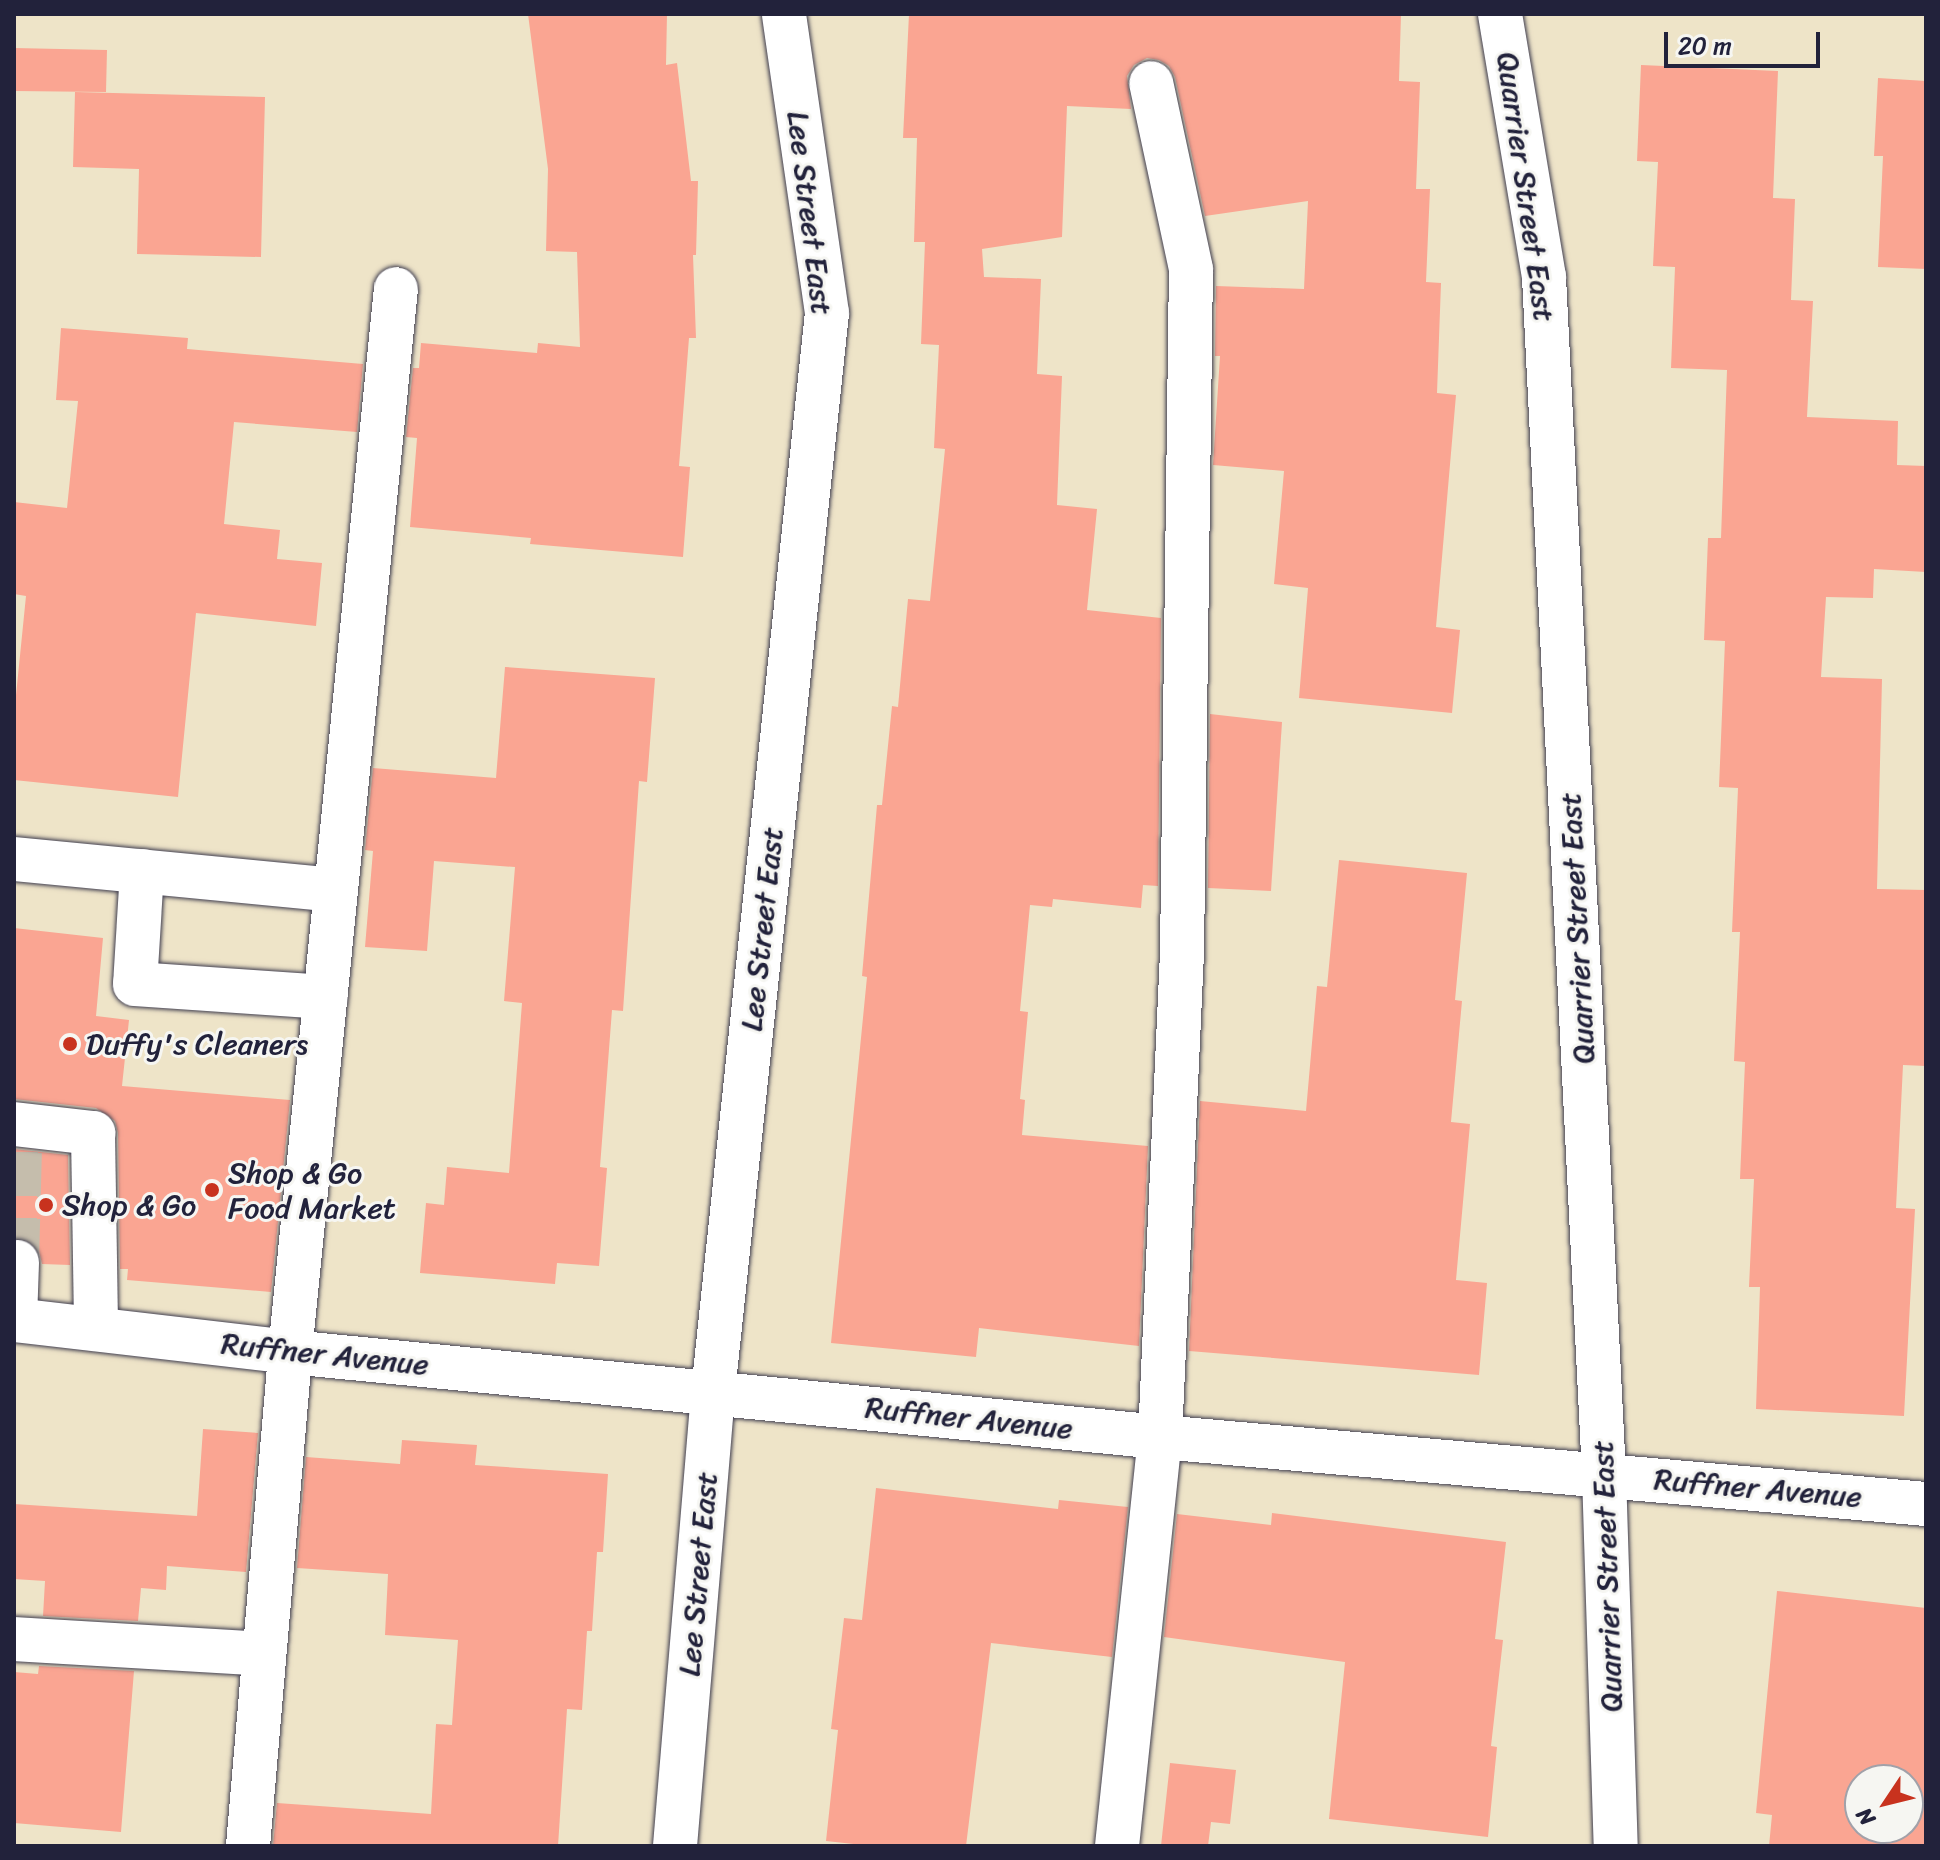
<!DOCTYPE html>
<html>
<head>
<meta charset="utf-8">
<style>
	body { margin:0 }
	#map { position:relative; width:1940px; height:1860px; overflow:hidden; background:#eee4c8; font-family:Sriracha,sans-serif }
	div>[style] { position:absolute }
	.building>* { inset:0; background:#faa592 }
	.minor-tunnel>* { height:44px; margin-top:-22px; transform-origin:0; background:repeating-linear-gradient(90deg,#c5bdac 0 44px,transparent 0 66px) }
	.roads { filter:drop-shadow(0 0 2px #413f50) drop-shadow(0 0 2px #413f50) }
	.minor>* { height:44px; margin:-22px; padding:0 22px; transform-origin:22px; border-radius:22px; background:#fff }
	.major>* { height:44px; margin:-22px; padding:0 22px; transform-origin:22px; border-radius:22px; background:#fff }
	.dots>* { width:22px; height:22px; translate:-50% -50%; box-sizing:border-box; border:4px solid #f6f6f2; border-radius:50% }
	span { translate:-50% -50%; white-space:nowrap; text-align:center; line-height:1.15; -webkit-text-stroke:6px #f6f6f2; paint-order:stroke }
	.street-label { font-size:30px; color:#22223b }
	.poi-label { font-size:30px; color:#22223b }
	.left { translate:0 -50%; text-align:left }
	.frame { position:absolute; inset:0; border:16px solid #22223b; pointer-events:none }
	.north { position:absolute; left:1844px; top:1764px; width:80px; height:80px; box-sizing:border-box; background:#f6f6f2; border:2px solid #a1a1a9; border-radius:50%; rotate:235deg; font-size:22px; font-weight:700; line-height:32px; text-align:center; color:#22223b }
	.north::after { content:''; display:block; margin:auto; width:28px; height:36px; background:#c8321e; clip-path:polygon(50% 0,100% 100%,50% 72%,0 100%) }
	.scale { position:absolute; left:1664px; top:32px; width:156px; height:36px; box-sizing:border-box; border:4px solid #22223b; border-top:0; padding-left:10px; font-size:24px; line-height:28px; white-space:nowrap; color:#22223b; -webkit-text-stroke:6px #f6f6f2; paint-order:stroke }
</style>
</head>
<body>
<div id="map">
	<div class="building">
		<div style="clip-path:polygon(528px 14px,667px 14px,666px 65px,677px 63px,691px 181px,698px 181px,696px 255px,693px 255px,696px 338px,689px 338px,679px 466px,690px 467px,683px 557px,530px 544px,531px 538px,410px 527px,417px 438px,406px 437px,413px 368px,419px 368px,421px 343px,537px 353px,538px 343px,580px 347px,577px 252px,546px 251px,548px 169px)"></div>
		<div style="clip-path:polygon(909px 14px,1401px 14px,1399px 81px,1420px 82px,1416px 189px,1430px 189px,1426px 282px,1441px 283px,1437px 393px,1456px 395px,1436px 627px,1460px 630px,1452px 713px,1299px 698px,1308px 588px,1274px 584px,1284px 471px,1213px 465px,1220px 356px,1215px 356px,1216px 286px,1304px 289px,1308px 201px,1205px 216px,1175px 77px,1169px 66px,1159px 60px,1147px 58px,1134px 65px,1127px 76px,1131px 109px,1067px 106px,1062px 237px,982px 249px,984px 277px,1041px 279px,1037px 374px,1062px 376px,1057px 505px,1097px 509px,1087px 610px,1161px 618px,1158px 886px,1143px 885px,1141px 908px,1053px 899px,1052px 907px,1030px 905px,1020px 1011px,1028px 1012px,1020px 1099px,1025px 1100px,1022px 1135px,1148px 1146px,1139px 1346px,979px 1328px,976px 1357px,831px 1343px,867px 977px,862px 976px,877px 805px,882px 805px,892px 706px,898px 707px,908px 599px,930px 601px,945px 449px,934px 448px,939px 345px,921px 344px,925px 242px,914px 242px,917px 138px,903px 138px)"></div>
		<div style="clip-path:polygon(14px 48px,107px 50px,106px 92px,14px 91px)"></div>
		<div style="clip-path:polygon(1641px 65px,1778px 71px,1773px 198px,1795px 199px,1791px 300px,1813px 301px,1807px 417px,1898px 421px,1897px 465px,1926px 466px,1926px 572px,1874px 569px,1873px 598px,1826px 597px,1821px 677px,1882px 679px,1877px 889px,1926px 890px,1926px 1066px,1903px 1065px,1896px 1208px,1915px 1209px,1904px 1416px,1756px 1409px,1760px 1287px,1749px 1287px,1754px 1179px,1740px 1179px,1745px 1062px,1734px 1061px,1740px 932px,1732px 932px,1738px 788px,1719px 787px,1725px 641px,1704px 640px,1708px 538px,1721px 538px,1727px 370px,1671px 368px,1675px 267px,1653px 266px,1658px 162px,1637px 161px)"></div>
		<div style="clip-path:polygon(1878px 78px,1926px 81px,1926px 269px,1878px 267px,1883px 156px,1874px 156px)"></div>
		<div style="clip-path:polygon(75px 92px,265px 97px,261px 257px,137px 254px,139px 169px,73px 167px)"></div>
		<div style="clip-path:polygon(61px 328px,188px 338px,187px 349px,363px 364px,357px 432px,234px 422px,224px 524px,280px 530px,277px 559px,322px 563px,316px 626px,196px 613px,178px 797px,14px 780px,14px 715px,26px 596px,14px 594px,14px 502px,67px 508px,78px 401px,56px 400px)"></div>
		<div style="clip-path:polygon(505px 667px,655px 678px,647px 782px,639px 781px,623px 1011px,612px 1010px,600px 1167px,607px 1168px,599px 1266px,557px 1263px,555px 1284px,420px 1273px,426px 1203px,444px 1205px,447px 1167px,509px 1173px,522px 1003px,504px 1001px,515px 867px,434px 861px,427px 951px,365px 947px,373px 851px,365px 850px,373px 768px,496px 778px)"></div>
		<div style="clip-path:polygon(1210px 714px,1282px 722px,1271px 891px,1208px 888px)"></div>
		<div style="clip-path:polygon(1339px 860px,1467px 873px,1455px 1000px,1462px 1001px,1451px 1122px,1470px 1124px,1456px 1280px,1487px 1283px,1479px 1375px,1189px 1351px,1200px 1101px,1306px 1111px,1317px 986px,1327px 987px)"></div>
		<div style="clip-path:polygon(14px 928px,103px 938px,96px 1016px,129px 1020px,122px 1086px,290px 1100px,271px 1292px,127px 1280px,128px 1269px,120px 1269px,118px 1133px,115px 1121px,96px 1108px,14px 1099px)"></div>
		<div style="clip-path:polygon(14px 1149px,68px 1155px,70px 1265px,42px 1264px,39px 1251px,31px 1241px,14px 1238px)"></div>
		<div style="clip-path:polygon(203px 1429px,258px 1433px,246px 1572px,167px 1566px,166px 1590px,141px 1588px,138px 1621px,43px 1616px,45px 1581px,14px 1579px,14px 1504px,197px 1516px)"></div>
		<div style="clip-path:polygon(402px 1440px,477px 1445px,475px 1465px,608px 1474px,603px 1552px,597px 1552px,592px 1631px,587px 1631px,582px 1710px,567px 1709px,558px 1846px,273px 1846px,277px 1803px,431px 1814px,436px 1724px,452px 1725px,458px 1640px,385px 1635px,388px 1574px,297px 1568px,306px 1457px,400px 1464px)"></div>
		<div style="clip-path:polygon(876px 1488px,1058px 1509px,1059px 1500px,1128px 1507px,1112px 1657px,991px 1643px,966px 1846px,872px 1846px,826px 1841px,838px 1730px,831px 1729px,844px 1618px,862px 1620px)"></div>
		<div style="clip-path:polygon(1272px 1513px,1506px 1542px,1495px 1639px,1503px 1640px,1491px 1746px,1497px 1747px,1488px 1837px,1329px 1819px,1345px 1662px,1164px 1637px,1177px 1514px,1271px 1525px)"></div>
		<div style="clip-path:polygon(evenodd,1777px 1591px,1926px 1608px,1926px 1846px,1769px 1846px,1772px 1815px,1756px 1813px,1777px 1591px,1860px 1780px,1908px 1780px,1908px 1828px,1860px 1828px,1860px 1780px)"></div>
		<div style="clip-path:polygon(39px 1666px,134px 1671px,121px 1832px,14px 1823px,14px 1672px,38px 1674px)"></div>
		<div style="clip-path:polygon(1170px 1763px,1236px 1770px,1230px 1824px,1211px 1822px,1208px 1846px,1161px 1846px)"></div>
	</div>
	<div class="minor-tunnel">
		<div style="left:17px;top:1262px;width:118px;rotate:-88.5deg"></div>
	</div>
	<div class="roads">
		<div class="minor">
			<div style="left:14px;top:859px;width:323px;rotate:5.5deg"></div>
			<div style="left:142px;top:871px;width:113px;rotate:93.5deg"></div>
			<div style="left:135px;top:984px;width:191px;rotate:3.9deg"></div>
			<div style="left:14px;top:1124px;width:80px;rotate:6.5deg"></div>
			<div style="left:93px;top:1133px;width:196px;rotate:89.1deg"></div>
			<div style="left:14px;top:1320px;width:278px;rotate:6.6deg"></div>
			<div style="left:290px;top:1352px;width:874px;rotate:5.58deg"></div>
			<div style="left:1160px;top:1437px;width:769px;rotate:5deg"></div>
			<div style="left:15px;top:1320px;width:58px;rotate:-88deg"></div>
			<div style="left:14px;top:1639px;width:250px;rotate:3.4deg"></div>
			<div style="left:248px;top:1846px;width:496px;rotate:-85.1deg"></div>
			<div style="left:290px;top:1352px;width:1068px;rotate:-84.31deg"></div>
			<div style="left:675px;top:1846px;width:456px;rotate:-85.2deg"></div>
			<div style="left:713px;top:1392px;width:1085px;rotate:-83.97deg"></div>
			<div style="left:827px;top:313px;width:302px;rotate:-98.2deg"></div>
			<div style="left:1117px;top:1846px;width:411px;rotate:-84deg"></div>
			<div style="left:1160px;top:1437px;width:484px;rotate:-87.4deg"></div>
			<div style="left:1182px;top:953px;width:684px;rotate:-89.25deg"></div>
			<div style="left:1191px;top:269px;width:190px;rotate:-102.1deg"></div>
		</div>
		<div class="major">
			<div style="left:1500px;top:14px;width:267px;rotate:80.5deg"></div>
			<div style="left:1544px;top:277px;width:1199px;rotate:87.13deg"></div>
			<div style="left:1604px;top:1474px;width:372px;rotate:88.2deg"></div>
		</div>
	</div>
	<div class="dots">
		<div style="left:70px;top:1044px;background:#c8321e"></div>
		<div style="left:212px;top:1190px;background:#c8321e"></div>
		<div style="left:46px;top:1205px;background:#c8321e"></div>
	</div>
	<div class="street-label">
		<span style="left:1526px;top:187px;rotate:82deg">Quarrier Street East</span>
		<span style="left:810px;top:213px;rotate:83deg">Lee Street East</span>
		<span style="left:1577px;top:928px;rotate:-93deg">Quarrier Street East</span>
		<span style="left:762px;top:929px;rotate:-84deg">Lee Street East</span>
		<span style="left:325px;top:1354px;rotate:6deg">Ruffner Avenue</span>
		<span style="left:969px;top:1418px;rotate:6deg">Ruffner Avenue</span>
		<span style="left:1758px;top:1488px;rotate:5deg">Ruffner Avenue</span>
		<span style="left:698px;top:1574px;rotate:-85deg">Lee Street East</span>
		<span style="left:1607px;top:1576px;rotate:-92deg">Quarrier Street East</span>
	</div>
	<div class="poi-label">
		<span class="left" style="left:86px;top:1044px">Duffy's Cleaners</span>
		<span class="left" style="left:228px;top:1190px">Shop &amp; Go<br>Food Market</span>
		<span class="left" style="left:62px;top:1205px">Shop &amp; Go</span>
	</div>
	<div class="frame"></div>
	<div class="north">N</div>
	<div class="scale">20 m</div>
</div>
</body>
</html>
